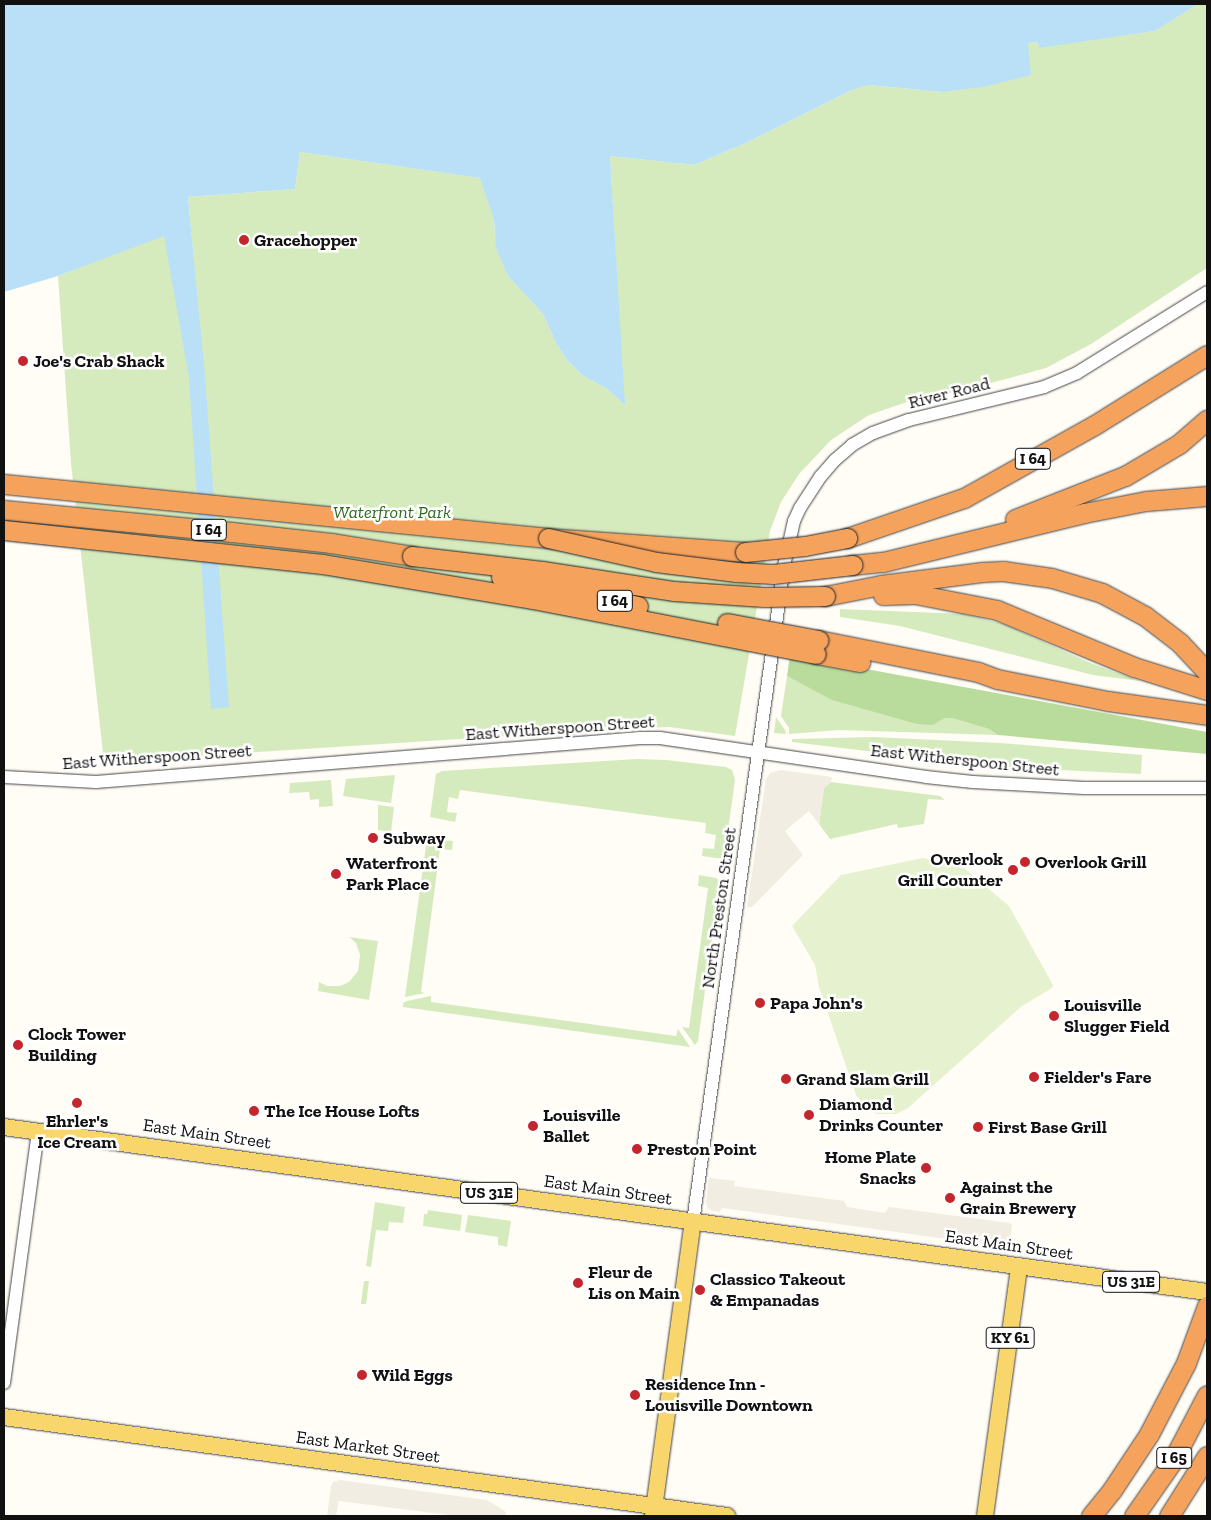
<!DOCTYPE html>
<html>
<head>
<meta charset="utf-8">
<style>
	body { margin:0 }
	#map { position:relative; width:1211px; height:1520px; overflow:hidden; background:#fffdf5; font-family:"Zilla Slab",serif }
	div>[style] { position:absolute }
	.green>* { inset:0; background:#d5ebbd }
	.forest>* { inset:0; background:#b9dc9c }
	.pitch>* { inset:0; background:#e6f2cf }
	.plaza>* { inset:0; background:#f1ede2 }
	.water>* { inset:0; background:#b9e0f7 }
	.roads { filter:drop-shadow(0 0 1px #444) drop-shadow(0 0 1px #444) }
	.minor>* { height:12px; margin:-6px; padding:0 6px; transform-origin:6px; border-radius:6px; background:#fff }
	.major>* { height:16px; margin:-8px; padding:0 8px; transform-origin:8px; border-radius:8px; background:#f9d66b }
	.highway>* { height:19px; margin:-9.5px; padding:0 9.5px; transform-origin:9.5px; border-radius:9.5px; background:#f5a25d }
	.bridges { filter:drop-shadow(0 0 1px #222) drop-shadow(0 0 1px #222) }
	.highway-bridge>* { height:19px; margin:-9.5px; padding:0 9.5px; transform-origin:9.5px; border-radius:9.5px; background:#f5a25d }
	.dots>* { width:14px; height:14px; translate:-50% -50%; box-sizing:border-box; border:2px solid #fff; border-radius:50% }
	span { translate:-50% -50%; white-space:nowrap; text-align:center; line-height:1.15; -webkit-text-stroke:5px #fff; paint-order:stroke }
	.shield-label span { padding:1px 4px; background:#fff; border:1px solid; border-radius:4px; -webkit-text-stroke-width:0 }
	.shield-label { font-size:16px; color:#111; font-weight:700 }
	.poi-label { font-size:18px; color:#111; font-weight:700 }
	.left { translate:0 -50%; text-align:left }
	.right { translate:-100% -50%; text-align:right }
	.street-label { font-size:18px; color:#111 }
	.park-label { font-size:18px; color:#2f6b1f; font-style:italic }
	.frame { position:absolute; inset:0; border:5px solid #111; pointer-events:none }
</style>
</head>
<body>
<div id="map">
	<div class="green">
		<div style="clip-path:polygon(1198px 4px,1207px 4px,1207px 268px,1091px 344px,1046px 368px,969px 389px,910px 401px,869px 415px,831px 440px,799px 474px,781px 502px,770px 531px,735px 736px,669px 727px,598px 730px,104px 762px,71px 463px,58px 276px,164px 235px,204px 376px,188px 197px,295px 189px,300px 152px,481px 178px,494px 220px,495px 236px,508px 276px,543px 314px,556px 343px,567px 360px,583px 376px,606px 388px,624px 404px,610px 156px,694px 165px,746px 143px,852px 90px,869px 85px,942px 92px,1028px 43px,1038px 42px,1039px 47px,1155px 31px)"></div>
		<div style="clip-path:polygon(840px 609px,964px 614px,1004px 624px,1090px 663px,1140px 681px,1093px 675px,900px 626px,840px 617px)"></div>
		<div style="clip-path:polygon(787px 676px,832px 699px,933px 725px,945px 718px,952px 718px,989px 729px,998px 735px,839px 730px,789px 734px,789px 728px,781px 716px)"></div>
		<div style="clip-path:polygon(776px 717px,785px 730px,786px 734px,774px 733px)"></div>
		<div style="clip-path:polygon(874px 737px,1000px 743px,1142px 755px,1141px 774px,1000px 767px,792px 742px,792px 739px)"></div>
		<div style="clip-path:polygon(637px 759px,666px 760px,726px 767px,732px 770px,735px 780px,724px 859px,702px 856px,703px 848px,714px 849px,716px 835px,705px 833px,706px 823px,460px 790px,458px 799px,449px 797px,447px 812px,457px 813px,455px 822px,430px 817px,436px 774px,442px 771px)"></div>
		<div style="clip-path:polygon(395px 775px,391px 803px,343px 796px,346px 779px)"></div>
		<div style="clip-path:polygon(331px 780px,333px 806px,319px 807px,319px 799px,310px 800px,309px 792px,289px 793px,290px 783px)"></div>
		<div style="clip-path:polygon(831px 782px,940px 796px,945px 800px,928px 799px,924px 824px,898px 828px,897px 824px,830px 839px,819px 824px,824px 788px)"></div>
		<div style="clip-path:polygon(378px 805px,394px 807px,391px 832px,378px 830px)"></div>
		<div style="clip-path:polygon(427px 839px,453px 841px,452px 850px,440px 849px,421px 992px,425px 993px,405px 997px)"></div>
		<div style="clip-path:polygon(699px 875px,716px 878px,720px 881px,698px 1041px,695px 1045px,682px 1027px,689px 1028px,708px 888px,698px 886px)"></div>
		<div style="clip-path:polygon(349px 937px,378px 941px,369px 1000px,318px 991px,319px 982px,327px 986px,340px 986px,349px 982px,358px 971px,360px 955px,356px 943px)"></div>
		<div style="clip-path:polygon(431px 996px,431px 1002px,676px 1036px,678px 1029px,690px 1047px,403px 1007px,403px 1003px,407px 1001px)"></div>
		<div style="clip-path:polygon(375px 1202px,405px 1207px,403px 1223px,389px 1222px,388px 1231px,376px 1230px,371px 1267px,366px 1266px)"></div>
		<div style="clip-path:polygon(428px 1210px,462px 1215px,460px 1231px,423px 1226px,424px 1214px,427px 1214px)"></div>
		<div style="clip-path:polygon(468px 1215px,511px 1221px,507px 1247px,498px 1245px,498px 1237px,465px 1232px)"></div>
		<div style="clip-path:polygon(364px 1281px,369px 1281px,366px 1304px,361px 1304px)"></div>
	</div>
	<div class="forest">
		<div style="clip-path:polygon(790px 655px,1207px 732px,1207px 754px,998px 735px,989px 729px,952px 718px,945px 718px,933px 725px,917px 724px,832px 700px,787px 676px)"></div>
	</div>
	<div class="pitch">
		<div style="clip-path:polygon(923px 858px,964px 868px,1009px 906px,1053px 985px,1052px 988px,1022px 1006px,908px 1108px,896px 1114px,877px 1114px,868px 1110px,856px 1095px,819px 987px,815px 965px,792px 926px,841px 875px)"></div>
	</div>
	<div class="plaza">
		<div style="clip-path:polygon(781px 770px,832px 777px,831px 782px,824px 788px,819px 824px,809px 811px,785px 831px,803px 855px,752px 907px,747px 907px,766px 779px,770px 773px)"></div>
		<div style="clip-path:polygon(709px 1178px,735px 1181px,734px 1186px,844px 1201px,847px 1207px,885px 1213px,889px 1207px,1009px 1223px,1012px 1224px,1010px 1242px,1006px 1249px,1002px 1251px,994px 1250px,990px 1245px,723px 1208px,719px 1212px,711px 1211px,707px 1207px,706px 1201px)"></div>
		<div style="clip-path:polygon(340px 1480px,487px 1500px,506px 1512px,506px 1516px,456px 1516px,339px 1501px,336px 1516px,327px 1516px,331px 1486px,333px 1482px)"></div>
	</div>
	<div class="water">
		<div style="clip-path:polygon(4px 4px,1198px 4px,1155px 31px,1039px 48px,1038px 42px,1028px 43px,1031px 75px,983px 87px,942px 92px,869px 85px,852px 90px,746px 143px,694px 165px,610px 156px,625px 405px,606px 388px,583px 376px,567px 360px,556px 343px,543px 314px,508px 276px,496px 248px,494px 220px,480px 178px,300px 152px,295px 189px,188px 197px,205px 376px,229px 707px,211px 709px,189px 378px,164px 236px,58px 276px,4px 292px)"></div>
	</div>
	<div class="roads">
		<div class="minor">
			<div style="left:4px;top:777px;width:92px;rotate:3.1deg"></div>
			<div style="left:96px;top:782px;width:546px;rotate:-4.62deg"></div>
			<div style="left:640px;top:738px;width:20px"></div>
			<div style="left:660px;top:738px;width:269px;rotate:8.3deg"></div>
			<div style="left:926px;top:777px;width:47px;rotate:6.1deg"></div>
			<div style="left:973px;top:782px;width:111px;rotate:3.1deg"></div>
			<div style="left:1084px;top:788px;width:123px"></div>
			<div style="left:693px;top:1222px;width:662px;rotate:-82.1deg"></div>
			<div style="left:784px;top:566px;width:46px;rotate:-77.5deg"></div>
			<div style="left:794px;top:521px;width:14px;rotate:-65deg"></div>
			<div style="left:800px;top:508px;width:38px;rotate:-57deg"></div>
			<div style="left:821px;top:476px;width:21px;rotate:-49deg"></div>
			<div style="left:835px;top:460px;width:23px;rotate:-41deg"></div>
			<div style="left:852px;top:445px;width:24px;rotate:-30deg"></div>
			<div style="left:873px;top:433px;width:38px;rotate:-20deg"></div>
			<div style="left:909px;top:420px;width:139px;rotate:-13.7deg"></div>
			<div style="left:1044px;top:387px;width:36px;rotate:-23deg"></div>
			<div style="left:1077px;top:373px;width:153px;rotate:-31.9deg"></div>
			<div style="left:4px;top:1383px;width:254px;rotate:-82.3deg"></div>
		</div>
		<div class="major">
			<div style="left:4px;top:1127px;width:1214px;rotate:7.81deg"></div>
			<div style="left:4px;top:1417px;width:730px;rotate:7.8deg"></div>
			<div style="left:653px;top:1516px;width:297px;rotate:-82.3deg"></div>
			<div style="left:985px;top:1516px;width:251px;rotate:-82.2deg"></div>
		</div>
		<div class="highway">
			<div style="left:4px;top:484px;width:547px;rotate:5.67deg"></div>
			<div style="left:548px;top:538px;width:197px;rotate:4.1deg"></div>
			<div style="left:4px;top:510px;width:229px;rotate:5.5deg"></div>
			<div style="left:232px;top:532px;width:100px;rotate:6.3deg"></div>
			<div style="left:331px;top:543px;width:82px;rotate:9.1deg"></div>
			<div style="left:1015px;top:519px;width:118px;rotate:-21.4deg"></div>
			<div style="left:1125px;top:476px;width:63px;rotate:-30.7deg"></div>
			<div style="left:1179px;top:444px;width:37px;rotate:-41deg"></div>
			<div style="left:847px;top:538px;width:124px;rotate:-18.9deg"></div>
			<div style="left:964px;top:498px;width:148px;rotate:-29.2deg"></div>
			<div style="left:1093px;top:426px;width:134px;rotate:-31.9deg"></div>
			<div style="left:852px;top:565px;width:31px;rotate:-6deg"></div>
			<div style="left:883px;top:562px;width:207px;rotate:-13.7deg"></div>
			<div style="left:1084px;top:513px;width:63px;rotate:-11deg"></div>
			<div style="left:1146px;top:501px;width:61px;rotate:-4.7deg"></div>
			<div style="left:883px;top:595px;width:32px;rotate:-2deg"></div>
			<div style="left:915px;top:594px;width:84px;rotate:11deg"></div>
			<div style="left:997px;top:610px;width:148px;rotate:22.6deg"></div>
			<div style="left:1134px;top:667px;width:77px;rotate:17.5deg"></div>
			<div style="left:825px;top:596px;width:57px;rotate:-11.1deg"></div>
			<div style="left:881px;top:585px;width:102px;rotate:-7.3deg"></div>
			<div style="left:982px;top:572px;width:21px;rotate:-3deg"></div>
			<div style="left:1003px;top:571px;width:49px;rotate:8.1deg"></div>
			<div style="left:1052px;top:578px;width:52px;rotate:16.7deg"></div>
			<div style="left:1102px;top:593px;width:49px;rotate:28.1deg"></div>
			<div style="left:1145px;top:616px;width:44px;rotate:37.6deg"></div>
			<div style="left:1180px;top:643px;width:40px;rotate:47deg"></div>
			<div style="left:818px;top:640px;width:163px;rotate:11.3deg"></div>
			<div style="left:978px;top:672px;width:20px;rotate:20deg"></div>
			<div style="left:997px;top:679px;width:113px;rotate:11.2deg"></div>
			<div style="left:1108px;top:701px;width:100px;rotate:8deg"></div>
			<div style="left:816px;top:654px;width:45px;rotate:10.3deg"></div>
			<div style="left:1091px;top:1516px;width:33px;rotate:-51deg"></div>
			<div style="left:1112px;top:1490px;width:67px;rotate:-56.5deg"></div>
			<div style="left:1149px;top:1434px;width:80px;rotate:-62.5deg"></div>
			<div style="left:1186px;top:1363px;width:61px;rotate:-69.8deg"></div>
			<div style="left:1134px;top:1516px;width:68px;rotate:-55.1deg"></div>
			<div style="left:1173px;top:1460px;width:73px;rotate:-62.4deg"></div>
			<div style="left:1169px;top:1516px;width:71px;rotate:-57.7deg"></div>
		</div>
	</div>
	<div class="bridges">
		<div class="highway-bridge">
			<div style="left:4px;top:530px;width:320px;rotate:6.1deg"></div>
			<div style="left:322px;top:564px;width:214px;rotate:9.4deg"></div>
			<div style="left:533px;top:599px;width:288px;rotate:11deg"></div>
			<div style="left:548px;top:538px;width:111px;rotate:12.5deg"></div>
			<div style="left:656px;top:562px;width:81px;rotate:7.1deg"></div>
			<div style="left:736px;top:572px;width:37px;rotate:3deg"></div>
			<div style="left:773px;top:574px;width:80px;rotate:-6.5deg"></div>
			<div style="left:745px;top:552px;width:60px;rotate:-5.7deg"></div>
			<div style="left:805px;top:546px;width:43px;rotate:-10.8deg"></div>
			<div style="left:412px;top:556px;width:131px;rotate:6.6deg"></div>
			<div style="left:542px;top:571px;width:134px;rotate:8.6deg"></div>
			<div style="left:674px;top:591px;width:90px;rotate:3.8deg"></div>
			<div style="left:764px;top:597px;width:61px;rotate:-0.9deg"></div>
			<div style="left:501px;top:577px;width:140px;rotate:12deg"></div>
			<div style="left:727px;top:623px;width:93px;rotate:10.6deg"></div>
		</div>
	</div>
	<div class="dots">
		<div style="left:244px;top:240px;background:#c4262e"></div>
		<div style="left:23px;top:361px;background:#c4262e"></div>
		<div style="left:373px;top:838px;background:#c4262e"></div>
		<div style="left:1025px;top:862px;background:#c4262e"></div>
		<div style="left:1013px;top:870px;background:#c4262e"></div>
		<div style="left:336px;top:874px;background:#c4262e"></div>
		<div style="left:760px;top:1003px;background:#c4262e"></div>
		<div style="left:1054px;top:1016px;background:#c4262e"></div>
		<div style="left:18px;top:1045px;background:#c4262e"></div>
		<div style="left:1034px;top:1077px;background:#c4262e"></div>
		<div style="left:786px;top:1079px;background:#c4262e"></div>
		<div style="left:77px;top:1103px;background:#c4262e"></div>
		<div style="left:254px;top:1111px;background:#c4262e"></div>
		<div style="left:809px;top:1115px;background:#c4262e"></div>
		<div style="left:533px;top:1126px;background:#c4262e"></div>
		<div style="left:978px;top:1127px;background:#c4262e"></div>
		<div style="left:637px;top:1149px;background:#c4262e"></div>
		<div style="left:926px;top:1168px;background:#c4262e"></div>
		<div style="left:950px;top:1198px;background:#c4262e"></div>
		<div style="left:578px;top:1283px;background:#c4262e"></div>
		<div style="left:700px;top:1290px;background:#c4262e"></div>
		<div style="left:362px;top:1375px;background:#c4262e"></div>
		<div style="left:635px;top:1395px;background:#c4262e"></div>
	</div>
	<div class="shield-label">
		<span style="left:1033px;top:459px">I 64</span>
		<span style="left:209px;top:530px">I 64</span>
		<span style="left:615px;top:601px">I 64</span>
		<span style="left:489px;top:1193px">US 31E</span>
		<span style="left:1131px;top:1282px">US 31E</span>
		<span style="left:1010px;top:1338px">KY 61</span>
		<span style="left:1174px;top:1458px">I 65</span>
	</div>
	<div class="poi-label">
		<span class="left" style="left:254px;top:240px">Gracehopper</span>
		<span class="left" style="left:33px;top:361px">Joe's Crab Shack</span>
		<span class="left" style="left:383px;top:838px">Subway</span>
		<span class="right" style="left:1003px;top:870px">Overlook<br>Grill Counter</span>
		<span class="left" style="left:1035px;top:862px">Overlook Grill</span>
		<span class="left" style="left:346px;top:874px">Waterfront<br>Park Place</span>
		<span class="left" style="left:770px;top:1003px">Papa John's</span>
		<span class="left" style="left:1064px;top:1016px">Louisville<br>Slugger Field</span>
		<span class="left" style="left:28px;top:1045px">Clock Tower<br>Building</span>
		<span class="left" style="left:1044px;top:1077px">Fielder's Fare</span>
		<span class="left" style="left:796px;top:1079px">Grand Slam Grill</span>
		<span class="left" style="left:819px;top:1115px">Diamond<br>Drinks Counter</span>
		<span class="left" style="left:264px;top:1111px">The Ice House Lofts</span>
		<span class="left" style="left:543px;top:1126px">Louisville<br>Ballet</span>
		<span style="left:77px;top:1132px">Ehrler's<br>Ice Cream</span>
		<span class="left" style="left:988px;top:1127px">First Base Grill</span>
		<span class="left" style="left:647px;top:1149px">Preston Point</span>
		<span class="right" style="left:916px;top:1168px">Home Plate<br>Snacks</span>
		<span class="left" style="left:960px;top:1198px">Against the<br>Grain Brewery</span>
		<span class="left" style="left:588px;top:1283px">Fleur de<br>Lis on Main</span>
		<span class="left" style="left:710px;top:1290px">Classico Takeout<br>&amp; Empanadas</span>
		<span class="left" style="left:372px;top:1375px">Wild Eggs</span>
		<span class="left" style="left:645px;top:1395px">Residence Inn -<br>Louisville Downtown</span>
	</div>
	<div class="street-label">
		<span style="left:949px;top:393px;rotate:-14deg">River Road</span>
		<span style="left:560px;top:728px;rotate:-4deg">East Witherspoon Street</span>
		<span style="left:157px;top:757px;rotate:-4deg">East Witherspoon Street</span>
		<span style="left:965px;top:760px;rotate:6deg">East Witherspoon Street</span>
		<span style="left:719px;top:908px;rotate:-82deg">North Preston Street</span>
		<span style="left:207px;top:1134px;rotate:8deg">East Main Street</span>
		<span style="left:608px;top:1190px;rotate:8deg">East Main Street</span>
		<span style="left:1009px;top:1245px;rotate:8deg">East Main Street</span>
		<span style="left:368px;top:1447px;rotate:8deg">East Market Street</span>
	</div>
	<div class="park-label">
		<span style="left:392px;top:512px">Waterfront Park</span>
	</div>
	<div class="frame"></div>
</div>
</body>
</html>
